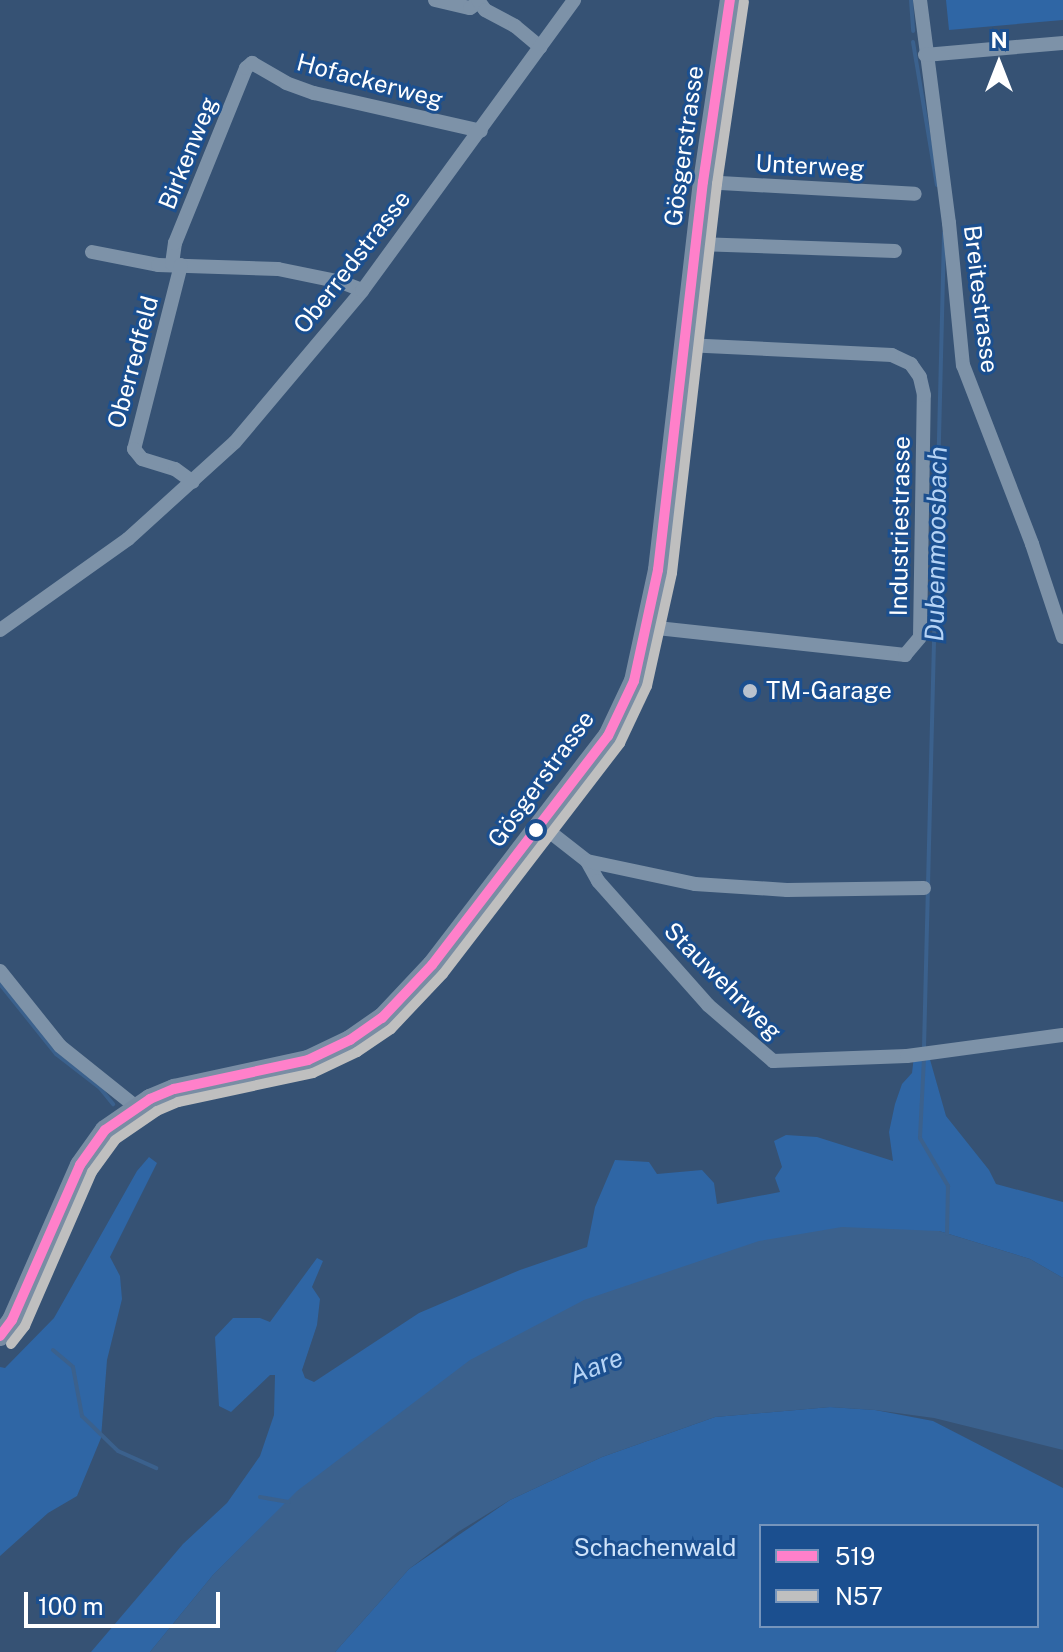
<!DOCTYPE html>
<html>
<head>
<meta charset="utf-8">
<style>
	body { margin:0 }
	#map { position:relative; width:1063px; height:1652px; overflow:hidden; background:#365274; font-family:"Public Sans",sans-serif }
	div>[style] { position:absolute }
	.green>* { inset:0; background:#2f66a5 }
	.water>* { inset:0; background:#3b618d }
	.stream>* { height:4px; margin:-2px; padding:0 2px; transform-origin:2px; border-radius:2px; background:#3b618d }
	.minor>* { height:14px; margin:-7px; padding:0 7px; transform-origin:7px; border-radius:7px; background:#7d92a8 }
	.secondary>* { height:20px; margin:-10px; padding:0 10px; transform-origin:10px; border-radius:10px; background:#798da4 }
	.bus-1>* { height:10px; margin:-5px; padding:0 5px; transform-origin:5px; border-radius:5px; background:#ff80ca }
	.bus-2>* { height:10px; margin:-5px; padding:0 5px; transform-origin:5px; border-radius:5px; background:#bfbfbf }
	.dots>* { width:22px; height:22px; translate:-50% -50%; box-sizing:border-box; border:4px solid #1b4f8f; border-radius:50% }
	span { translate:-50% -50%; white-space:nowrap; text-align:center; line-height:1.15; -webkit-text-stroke:6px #1b4f8f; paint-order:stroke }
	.street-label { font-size:24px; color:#fff }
	.poi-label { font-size:24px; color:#fff }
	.left { translate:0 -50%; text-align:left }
	.park-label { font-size:24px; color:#cfe3fa }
	.water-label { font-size:26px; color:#b5d3f5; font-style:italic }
	.legend { position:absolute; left:759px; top:1524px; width:280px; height:104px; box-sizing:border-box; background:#1b4f8f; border:2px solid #7695bc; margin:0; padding:10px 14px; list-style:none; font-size:24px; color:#fff }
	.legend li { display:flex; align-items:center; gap:16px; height:40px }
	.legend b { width:40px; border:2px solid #7695bc }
	.north { position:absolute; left:959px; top:24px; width:80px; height:80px; -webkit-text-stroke:6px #1b4f8f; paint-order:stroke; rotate:0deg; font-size:22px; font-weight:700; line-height:32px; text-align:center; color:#fff }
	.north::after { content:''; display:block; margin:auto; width:28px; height:36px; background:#fff; clip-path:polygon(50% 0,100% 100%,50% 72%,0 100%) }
	.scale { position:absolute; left:24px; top:1592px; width:196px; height:36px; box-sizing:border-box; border:4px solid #fff; border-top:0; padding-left:10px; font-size:24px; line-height:28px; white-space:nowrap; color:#fff; -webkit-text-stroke:6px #1b4f8f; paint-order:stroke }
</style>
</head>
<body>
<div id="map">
	<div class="green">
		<div style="clip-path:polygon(946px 0,1063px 0,1063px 20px,949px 30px)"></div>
		<div style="clip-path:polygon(914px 1056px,929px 1056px,946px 1116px,989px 1170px,996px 1184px,1063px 1202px,1063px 1278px,1030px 1259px,939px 1231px,298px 1491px,213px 1575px,150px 1652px,91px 1652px,183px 1544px,227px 1503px,260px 1456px,274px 1415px,275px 1375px,270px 1375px,231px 1412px,219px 1406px,215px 1337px,233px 1318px,260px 1318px,270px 1322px,317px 1258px,323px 1261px,312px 1287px,320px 1299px,317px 1325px,302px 1370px,305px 1378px,314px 1382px,419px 1313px,520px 1270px,587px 1247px,595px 1207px,615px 1160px,649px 1162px,657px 1174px,702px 1170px,714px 1183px,717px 1204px,780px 1192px,775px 1178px,782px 1167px,774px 1141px,786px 1135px,817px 1137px,893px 1161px,889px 1132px,895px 1104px,902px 1084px,912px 1073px)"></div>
		<div style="clip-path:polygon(149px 1157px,157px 1163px,110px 1257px,120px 1276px,122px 1299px,107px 1360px,101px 1438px,77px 1496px,48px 1513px,0 1556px,0 1367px,5px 1368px,54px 1318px,137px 1171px)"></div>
		<div style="clip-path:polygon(evenodd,830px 1407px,875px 1410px,933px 1421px,1063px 1488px,1063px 1652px,335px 1652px,409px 1569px,510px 1500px,602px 1457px,715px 1417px,830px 1407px,761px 1526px,1037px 1526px,1037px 1626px,761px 1626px,761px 1526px)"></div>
	</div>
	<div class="water">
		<div style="clip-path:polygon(842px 1227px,939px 1231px,1030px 1259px,1063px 1278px,1063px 1450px,934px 1418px,875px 1410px,830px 1407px,715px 1417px,602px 1457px,510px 1500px,458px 1532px,409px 1569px,335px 1652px,150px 1652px,213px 1575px,297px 1491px,470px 1360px,584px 1300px,759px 1241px)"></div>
	</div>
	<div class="stream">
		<div style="left:911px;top:0;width:31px;rotate:86deg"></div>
		<div style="left:913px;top:42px;width:145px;rotate:80.5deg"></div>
		<div style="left:0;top:984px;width:90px;rotate:51.3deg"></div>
		<div style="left:56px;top:1054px;width:56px;rotate:37.7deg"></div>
		<div style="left:100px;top:1088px;width:21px;rotate:51deg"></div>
		<div style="left:924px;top:1048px;width:815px;rotate:-88.59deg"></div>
		<div style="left:924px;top:1058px;width:80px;rotate:92.9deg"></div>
		<div style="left:920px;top:1138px;width:56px;rotate:59.7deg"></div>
		<div style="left:948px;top:1186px;width:48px;rotate:91.2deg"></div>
		<div style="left:53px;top:1350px;width:26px;rotate:40deg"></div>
		<div style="left:73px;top:1367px;width:50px;rotate:79.6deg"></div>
		<div style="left:82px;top:1416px;width:50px;rotate:44.2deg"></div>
		<div style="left:118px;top:1451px;width:42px;rotate:24.1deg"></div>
		<div style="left:260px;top:1497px;width:29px;rotate:10deg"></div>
	</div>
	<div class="minor">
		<div style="left:435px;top:0;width:36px;rotate:13deg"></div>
		<div style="left:470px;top:8px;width:11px;rotate:-34deg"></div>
		<div style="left:478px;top:0;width:12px;rotate:55deg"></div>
		<div style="left:485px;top:10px;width:34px;rotate:28deg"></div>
		<div style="left:515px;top:26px;width:33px;rotate:40deg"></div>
		<div style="left:920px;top:0;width:225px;rotate:82.6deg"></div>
		<div style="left:949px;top:223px;width:143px;rotate:84.4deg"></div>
		<div style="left:963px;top:365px;width:192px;rotate:68.9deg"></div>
		<div style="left:1032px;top:544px;width:98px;rotate:71.6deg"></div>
		<div style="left:925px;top:55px;width:139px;rotate:-5deg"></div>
		<div style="left:703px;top:182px;width:212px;rotate:3.2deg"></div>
		<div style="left:697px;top:244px;width:198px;rotate:2deg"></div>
		<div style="left:92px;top:252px;width:67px;rotate:11.1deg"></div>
		<div style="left:158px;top:265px;width:120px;rotate:1.9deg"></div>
		<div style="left:278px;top:269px;width:64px;rotate:11.7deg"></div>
		<div style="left:341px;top:282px;width:22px;rotate:21deg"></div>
		<div style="left:172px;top:264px;width:21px;rotate:-82deg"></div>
		<div style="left:175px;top:243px;width:189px;rotate:-67.9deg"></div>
		<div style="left:246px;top:68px;width:8px;rotate:-40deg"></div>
		<div style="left:252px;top:63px;width:39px;rotate:30deg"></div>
		<div style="left:286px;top:83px;width:30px;rotate:20deg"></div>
		<div style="left:314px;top:93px;width:171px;rotate:12.8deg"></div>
		<div style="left:181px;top:265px;width:190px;rotate:104.3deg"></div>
		<div style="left:134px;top:449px;width:13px;rotate:51deg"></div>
		<div style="left:142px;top:459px;width:34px;rotate:17deg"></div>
		<div style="left:175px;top:469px;width:22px;rotate:36deg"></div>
		<div style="left:648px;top:627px;width:259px;rotate:6.2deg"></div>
		<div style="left:905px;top:655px;width:23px;rotate:-50deg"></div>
		<div style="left:920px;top:637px;width:242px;rotate:-89.1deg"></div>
		<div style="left:924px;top:395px;width:18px;rotate:-103deg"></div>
		<div style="left:920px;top:377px;width:16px;rotate:-125deg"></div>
		<div style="left:911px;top:364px;width:21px;rotate:-155deg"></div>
		<div style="left:892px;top:355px;width:207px;rotate:-177.2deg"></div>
		<div style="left:0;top:630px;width:157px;rotate:-35.4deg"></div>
		<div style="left:128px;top:539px;width:144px;rotate:-42.2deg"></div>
		<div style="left:235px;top:442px;width:197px;rotate:-49.9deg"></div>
		<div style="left:362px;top:291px;width:360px;rotate:-53.9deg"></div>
		<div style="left:541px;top:825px;width:58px;rotate:38deg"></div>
		<div style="left:587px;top:861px;width:23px;rotate:61deg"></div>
		<div style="left:598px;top:881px;width:166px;rotate:48.4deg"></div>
		<div style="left:708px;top:1005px;width:86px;rotate:40.7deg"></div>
		<div style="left:773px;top:1061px;width:134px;rotate:-2.1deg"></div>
		<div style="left:907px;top:1056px;width:157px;rotate:-7.7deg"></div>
		<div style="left:587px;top:861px;width:110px;rotate:12deg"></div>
		<div style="left:695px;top:884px;width:92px;rotate:3.7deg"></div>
		<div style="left:787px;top:890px;width:137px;rotate:-0.8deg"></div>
		<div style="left:0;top:971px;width:96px;rotate:51.3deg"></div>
		<div style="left:60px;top:1046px;width:96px;rotate:38.7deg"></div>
	</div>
	<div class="secondary">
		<div style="left:0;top:1336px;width:20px;rotate:-53deg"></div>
		<div style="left:12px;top:1320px;width:169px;rotate:-66.3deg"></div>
		<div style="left:80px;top:1165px;width:43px;rotate:-54.5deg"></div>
		<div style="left:105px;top:1130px;width:55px;rotate:-34.6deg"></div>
		<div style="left:150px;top:1099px;width:26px;rotate:-23deg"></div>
		<div style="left:174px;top:1089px;width:137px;rotate:-12.2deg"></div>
		<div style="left:308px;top:1060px;width:47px;rotate:-25.5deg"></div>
		<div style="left:350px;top:1040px;width:39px;rotate:-35deg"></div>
		<div style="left:382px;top:1018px;width:73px;rotate:-46.7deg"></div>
		<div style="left:432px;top:965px;width:289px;rotate:-52.5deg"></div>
		<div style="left:608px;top:736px;width:61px;rotate:-64.7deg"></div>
		<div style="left:634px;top:681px;width:114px;rotate:-77.8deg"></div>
		<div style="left:658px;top:570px;width:391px;rotate:-83.4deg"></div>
		<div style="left:703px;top:182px;width:184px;rotate:-81.6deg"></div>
	</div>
	<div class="bus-1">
		<div style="left:0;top:1336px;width:20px;rotate:-53deg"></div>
		<div style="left:12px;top:1320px;width:169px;rotate:-66.3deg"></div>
		<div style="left:80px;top:1165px;width:43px;rotate:-54.5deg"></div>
		<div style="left:105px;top:1130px;width:55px;rotate:-34.6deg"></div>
		<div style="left:150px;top:1099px;width:26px;rotate:-23deg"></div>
		<div style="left:174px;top:1089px;width:137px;rotate:-12.2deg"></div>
		<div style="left:308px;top:1060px;width:47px;rotate:-25.5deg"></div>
		<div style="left:350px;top:1040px;width:39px;rotate:-35deg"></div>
		<div style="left:382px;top:1018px;width:73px;rotate:-46.7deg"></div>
		<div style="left:432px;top:965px;width:289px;rotate:-52.5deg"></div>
		<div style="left:608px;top:736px;width:61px;rotate:-64.7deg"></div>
		<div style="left:634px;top:681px;width:114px;rotate:-77.8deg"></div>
		<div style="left:658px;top:570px;width:391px;rotate:-83.4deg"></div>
		<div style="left:703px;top:182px;width:184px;rotate:-81.6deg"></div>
	</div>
	<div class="bus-2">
		<div style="left:11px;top:1344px;width:23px;rotate:-52deg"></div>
		<div style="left:25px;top:1326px;width:168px;rotate:-66.5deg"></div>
		<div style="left:92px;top:1172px;width:39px;rotate:-54deg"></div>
		<div style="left:115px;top:1140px;width:51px;rotate:-34.6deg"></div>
		<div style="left:157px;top:1111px;width:23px;rotate:-23deg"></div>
		<div style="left:178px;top:1102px;width:138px;rotate:-12.1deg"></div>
		<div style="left:313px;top:1073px;width:49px;rotate:-25.5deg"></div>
		<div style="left:357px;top:1052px;width:41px;rotate:-34.1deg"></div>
		<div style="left:391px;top:1029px;width:76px;rotate:-46.6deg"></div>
		<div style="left:443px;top:974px;width:291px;rotate:-52.5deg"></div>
		<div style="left:620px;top:743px;width:63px;rotate:-64.7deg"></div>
		<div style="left:647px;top:686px;width:116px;rotate:-77.5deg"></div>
		<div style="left:672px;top:573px;width:392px;rotate:-83.4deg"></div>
		<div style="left:717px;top:184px;width:184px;rotate:-81.6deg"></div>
	</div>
	<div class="dots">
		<div style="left:750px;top:691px;background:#b9c2ce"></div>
		<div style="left:536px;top:830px;background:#fff"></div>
	</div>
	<div class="street-label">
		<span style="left:370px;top:81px;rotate:15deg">Hofackerweg</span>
		<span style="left:684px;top:146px;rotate:-82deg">Gösgerstrasse</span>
		<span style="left:188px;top:153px;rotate:-68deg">Birkenweg</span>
		<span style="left:810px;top:166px;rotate:3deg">Unterweg</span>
		<span style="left:352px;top:262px;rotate:-52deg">Oberredstrasse</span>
		<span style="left:981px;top:299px;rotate:83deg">Breitestrasse</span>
		<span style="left:133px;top:362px;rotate:-75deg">Oberredfeld</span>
		<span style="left:900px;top:526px;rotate:-89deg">Industriestrasse</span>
		<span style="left:541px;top:779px;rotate:-54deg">Gösgerstrasse</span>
		<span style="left:723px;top:981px;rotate:45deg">Stauwehrweg</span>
	</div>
	<div class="poi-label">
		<span class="left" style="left:766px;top:691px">TM-Garage</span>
	</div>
	<div class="park-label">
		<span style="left:655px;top:1548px">Schachenwald</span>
	</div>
	<div class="water-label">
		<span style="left:936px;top:544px;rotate:-89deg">Dubenmoosbach</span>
		<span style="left:596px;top:1366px;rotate:-21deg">Aare</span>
	</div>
	<ul class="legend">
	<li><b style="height:10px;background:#ff80ca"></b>519</li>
	<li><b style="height:10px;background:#bfbfbf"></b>N57</li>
	</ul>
	<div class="north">N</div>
	<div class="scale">100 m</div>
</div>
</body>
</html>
